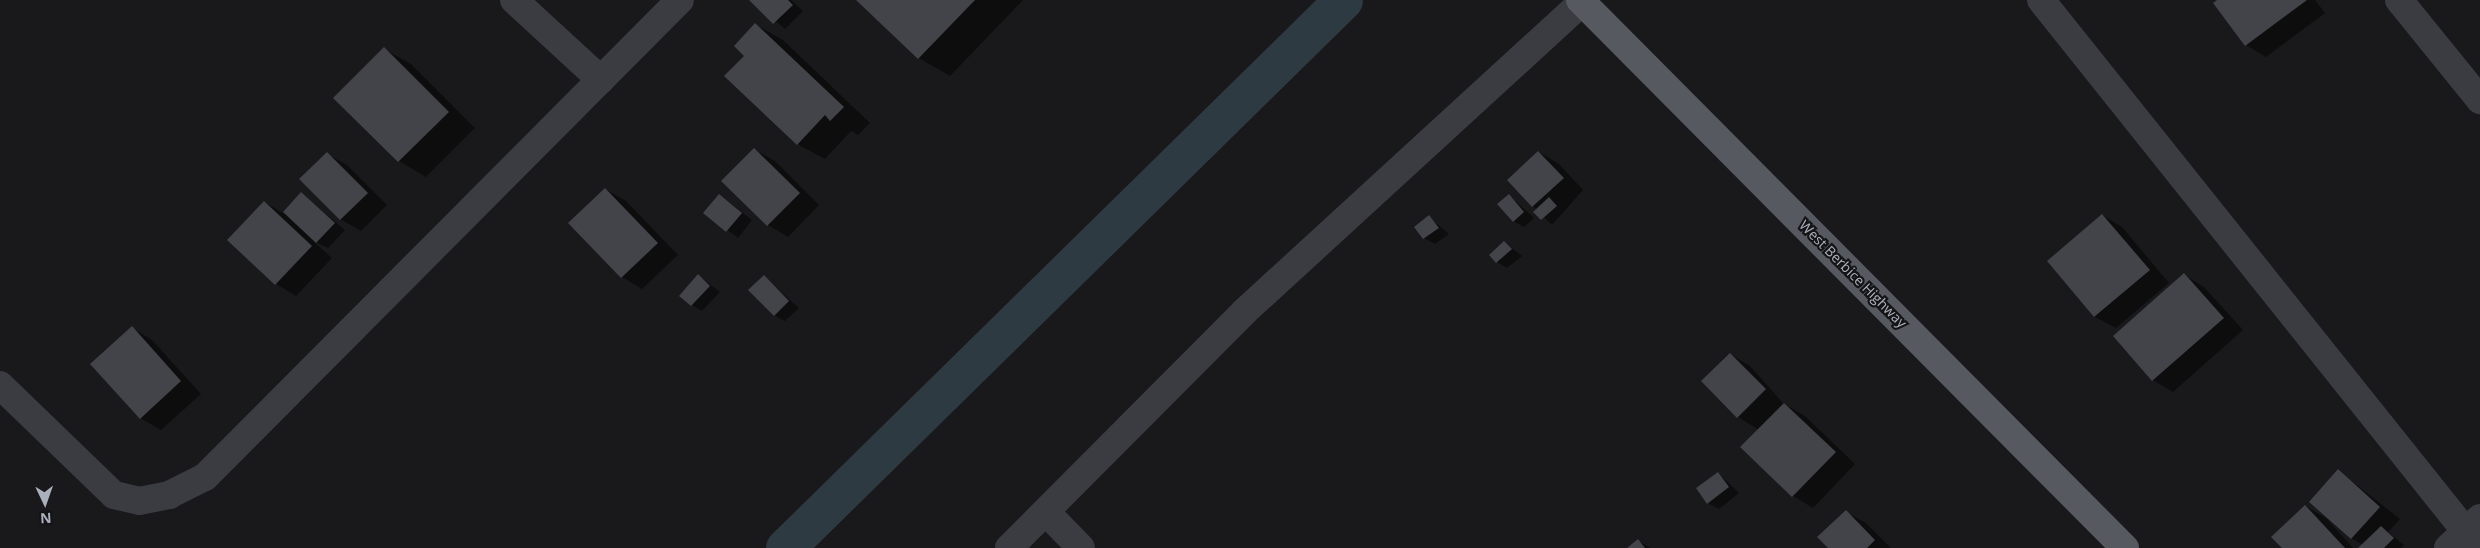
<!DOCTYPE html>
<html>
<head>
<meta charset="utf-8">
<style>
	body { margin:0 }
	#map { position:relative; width:2480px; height:548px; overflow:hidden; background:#19191c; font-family:"Open Sans",sans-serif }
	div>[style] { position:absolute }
	.shadow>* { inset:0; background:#0007 }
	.canal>* { height:39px; margin:-19.5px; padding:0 19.5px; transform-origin:19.5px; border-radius:19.5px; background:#2e3a41 }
	.building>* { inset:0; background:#434449 }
	.minor>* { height:28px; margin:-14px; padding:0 14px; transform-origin:14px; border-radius:14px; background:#3a3c41 }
	.major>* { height:28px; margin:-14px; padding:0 14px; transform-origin:14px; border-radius:14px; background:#565960 }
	span { translate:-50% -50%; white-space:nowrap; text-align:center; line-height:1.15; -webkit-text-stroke:4.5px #141417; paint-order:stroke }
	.street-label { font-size:14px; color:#abb1bc }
	.north { position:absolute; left:20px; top:478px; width:50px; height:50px; -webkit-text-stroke:4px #141417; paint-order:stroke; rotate:177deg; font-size:14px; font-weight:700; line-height:20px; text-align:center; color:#abb1bc }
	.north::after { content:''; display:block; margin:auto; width:18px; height:22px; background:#abb1bc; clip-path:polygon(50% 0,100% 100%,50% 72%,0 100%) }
</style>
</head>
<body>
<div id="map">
	<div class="shadow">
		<div style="clip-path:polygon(751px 0,791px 0,803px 11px,785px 29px)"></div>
		<div style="clip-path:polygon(858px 0,1023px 0,950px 76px,919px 58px)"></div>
		<div style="clip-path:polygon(2219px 0,2315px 0,2325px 13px,2266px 57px,2246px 45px)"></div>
		<div style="clip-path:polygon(756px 25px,783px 40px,870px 123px,858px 135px,851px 131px,825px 159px,797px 144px,746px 56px)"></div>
		<div style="clip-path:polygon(384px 49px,411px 64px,475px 128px,426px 177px,399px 161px,335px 98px)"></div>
		<div style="clip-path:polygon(755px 150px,775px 161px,819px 205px,788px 237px,768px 225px)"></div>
		<div style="clip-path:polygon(1539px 152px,1559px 164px,1583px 190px,1552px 225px,1533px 206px)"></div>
		<div style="clip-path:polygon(327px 154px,347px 165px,387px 205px,361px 231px,340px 219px)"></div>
		<div style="clip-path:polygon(605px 189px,626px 201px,678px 255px,642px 289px,622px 277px)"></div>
		<div style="clip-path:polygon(301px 194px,345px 230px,328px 248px,313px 241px,332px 258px,296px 296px,276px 284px,229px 240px,264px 202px,283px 213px)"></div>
		<div style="clip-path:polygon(720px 195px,752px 220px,738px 238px,705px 213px)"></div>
		<div style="clip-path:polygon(1509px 195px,1534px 218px,1524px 227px,1513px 221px)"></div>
		<div style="clip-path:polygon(2102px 215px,2122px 227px,2169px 283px,2116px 328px,2095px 317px,2048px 261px)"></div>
		<div style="clip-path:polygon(1429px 217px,1449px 234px,1435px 244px,1424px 238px)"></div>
		<div style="clip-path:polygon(1505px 243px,1522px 256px,1507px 268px,1497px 262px)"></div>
		<div style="clip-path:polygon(2184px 275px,2204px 287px,2243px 330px,2173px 392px,2153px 380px)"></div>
		<div style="clip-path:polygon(699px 276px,720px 292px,702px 311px,692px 305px)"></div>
		<div style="clip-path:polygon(764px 277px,799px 308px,785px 321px,774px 315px)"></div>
		<div style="clip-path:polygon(132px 328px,152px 340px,201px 394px,161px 430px,140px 418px)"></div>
		<div style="clip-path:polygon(1730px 354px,1750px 366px,1784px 404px,1805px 416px,1855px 464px,1813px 508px,1793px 496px,1759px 430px,1738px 417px)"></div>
		<div style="clip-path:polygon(2339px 471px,2400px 519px,2388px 532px,2404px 545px,2401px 548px,2360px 548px,2363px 545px,2351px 538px)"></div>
		<div style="clip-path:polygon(1718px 473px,1739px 493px,1719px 509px,1708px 503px)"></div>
		<div style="clip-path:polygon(2305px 506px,2326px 518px,2353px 548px,2284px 548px)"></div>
		<div style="clip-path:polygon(1846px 512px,1866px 523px,1891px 548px,1829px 548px)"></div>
		<div style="clip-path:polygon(1638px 541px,1649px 547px,1650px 548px,1629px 548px)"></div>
	</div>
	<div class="canal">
		<div style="left:785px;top:548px;width:782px;rotate:-44.48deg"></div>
	</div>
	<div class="building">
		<div style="clip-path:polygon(749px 0,788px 0,793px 5px,773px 24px)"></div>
		<div style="clip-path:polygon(856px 0,975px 0,918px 59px)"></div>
		<div style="clip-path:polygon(2217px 0,2307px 0,2245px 46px,2213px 3px)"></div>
		<div style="clip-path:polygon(755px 23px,844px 107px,830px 121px,825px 115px,797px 145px,724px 76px,744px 56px,734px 46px)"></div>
		<div style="clip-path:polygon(384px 47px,449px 112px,398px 162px,333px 98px)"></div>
		<div style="clip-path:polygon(754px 148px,800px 193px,767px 226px,721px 181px)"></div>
		<div style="clip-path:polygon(1538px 151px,1564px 178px,1532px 207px,1507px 180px)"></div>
		<div style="clip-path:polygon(327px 152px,368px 193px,340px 220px,299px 179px)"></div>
		<div style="clip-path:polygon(605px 188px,658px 243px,621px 278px,568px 223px)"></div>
		<div style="clip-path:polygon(301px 192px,335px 223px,316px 243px,283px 212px)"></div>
		<div style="clip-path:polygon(719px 194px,742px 213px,726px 232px,703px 213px)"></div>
		<div style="clip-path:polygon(1509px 194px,1524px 212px,1513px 222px,1497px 204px)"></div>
		<div style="clip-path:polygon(1549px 197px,1557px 206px,1541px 220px,1533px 212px)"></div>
		<div style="clip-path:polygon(264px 201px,312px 246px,275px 285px,227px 240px)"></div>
		<div style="clip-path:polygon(2102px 214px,2150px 270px,2094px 317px,2047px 261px)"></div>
		<div style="clip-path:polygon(1429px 215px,1439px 228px,1423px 239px,1414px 227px)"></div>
		<div style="clip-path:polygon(1504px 241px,1512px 249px,1496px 263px,1489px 255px)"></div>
		<div style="clip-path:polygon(2184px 273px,2224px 318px,2152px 381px,2113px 336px)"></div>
		<div style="clip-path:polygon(698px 274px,710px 286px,691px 306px,679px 296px)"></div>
		<div style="clip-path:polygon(764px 275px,789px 301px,774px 316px,748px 290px)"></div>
		<div style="clip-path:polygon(132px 326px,181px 381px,140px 419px,90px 364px)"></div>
		<div style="clip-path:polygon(1730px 353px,1766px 389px,1737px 418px,1701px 381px)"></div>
		<div style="clip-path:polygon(1784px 403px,1836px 452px,1792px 497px,1740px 447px)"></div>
		<div style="clip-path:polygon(2338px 469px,2380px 507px,2351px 539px,2309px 502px)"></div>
		<div style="clip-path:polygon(1718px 472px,1729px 487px,1707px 504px,1696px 488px)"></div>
		<div style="clip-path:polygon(2305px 505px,2345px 548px,2282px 548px,2271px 537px)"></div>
		<div style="clip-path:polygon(1846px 510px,1875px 540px,1867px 548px,1828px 548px,1817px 537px)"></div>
		<div style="clip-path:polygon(2381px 526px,2394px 538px,2384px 548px,2358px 548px)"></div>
		<div style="clip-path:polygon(1638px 539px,1645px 548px,1627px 548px)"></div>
	</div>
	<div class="minor">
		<div style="left:514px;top:0;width:118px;rotate:42.6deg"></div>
		<div style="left:2041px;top:0;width:702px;rotate:51.37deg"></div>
		<div style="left:2399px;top:0;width:129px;rotate:51deg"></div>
		<div style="left:0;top:385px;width:158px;rotate:44deg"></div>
		<div style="left:114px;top:495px;width:26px;rotate:13deg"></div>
		<div style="left:139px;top:501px;width:31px;rotate:-11deg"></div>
		<div style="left:169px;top:495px;width:40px;rotate:-26.6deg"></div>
		<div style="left:205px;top:477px;width:673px;rotate:-45.12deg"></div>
		<div style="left:1046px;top:512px;width:50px;rotate:45.8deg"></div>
		<div style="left:1009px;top:548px;width:333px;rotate:-45.1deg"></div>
		<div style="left:1244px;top:312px;width:461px;rotate:-42.5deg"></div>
		<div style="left:2448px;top:548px;width:44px;rotate:-43.2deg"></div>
	</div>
	<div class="major">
		<div style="left:1580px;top:0;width:773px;rotate:45.16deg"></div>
	</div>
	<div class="street-label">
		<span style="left:1853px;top:274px;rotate:45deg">West Berbice Highway</span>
	</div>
	<div class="north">N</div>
</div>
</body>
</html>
